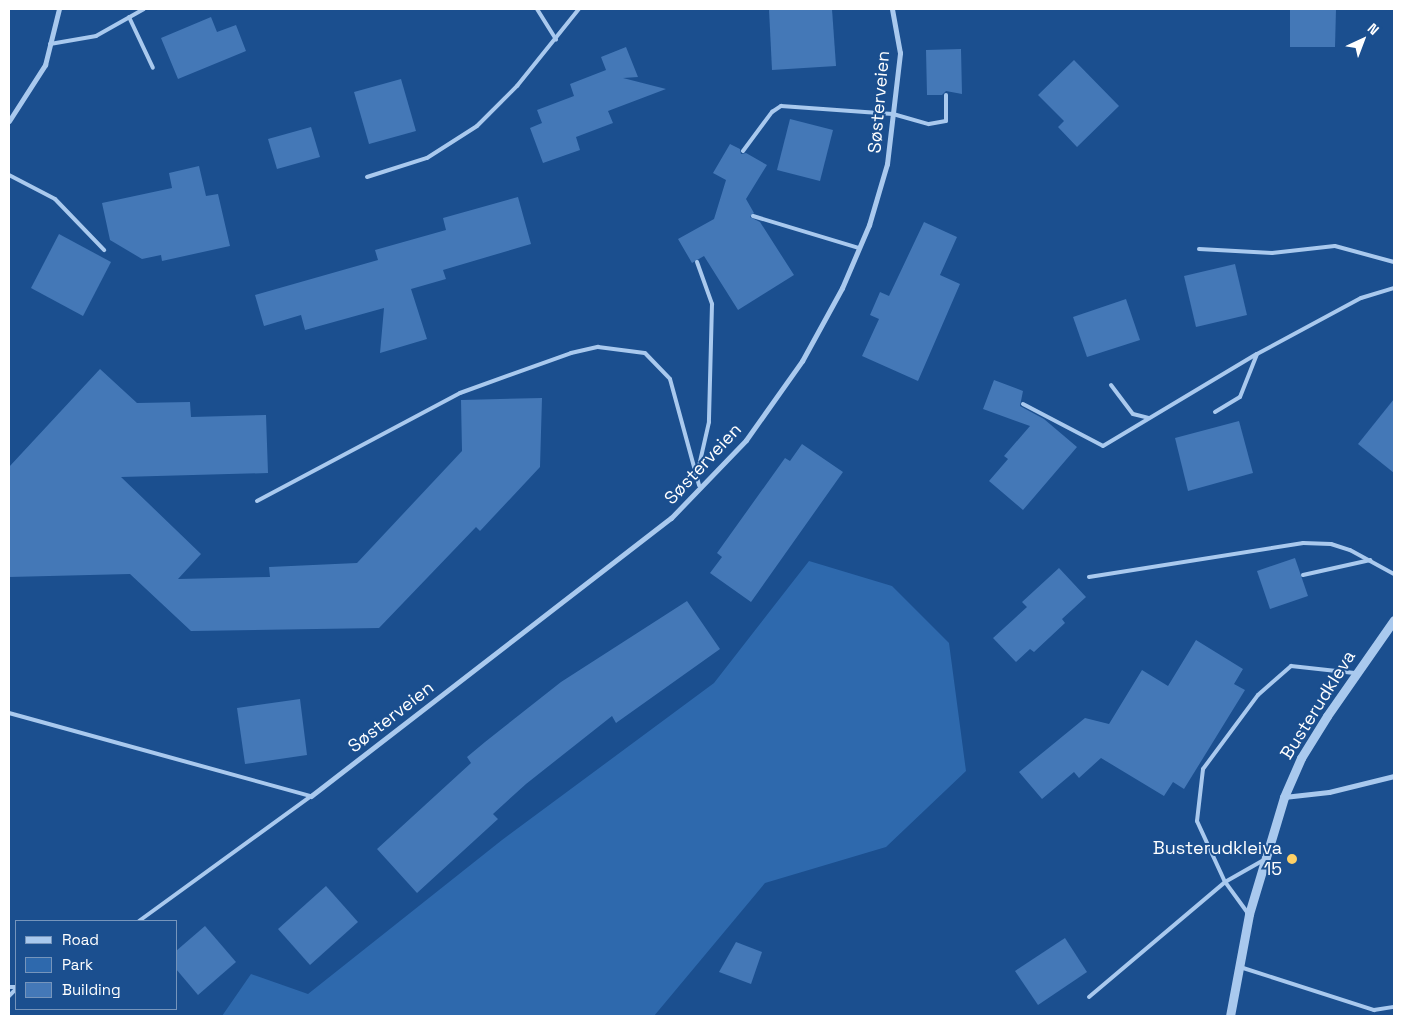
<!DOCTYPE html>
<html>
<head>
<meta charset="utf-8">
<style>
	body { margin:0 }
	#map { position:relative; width:1403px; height:1025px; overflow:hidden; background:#1b4f8f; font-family:"Space Grotesk",sans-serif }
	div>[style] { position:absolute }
	.green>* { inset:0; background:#2e69ad }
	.building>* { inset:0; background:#4478b7 }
	.service>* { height:4px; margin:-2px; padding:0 2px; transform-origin:2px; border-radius:2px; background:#a9c9ee }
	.minor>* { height:5px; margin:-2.5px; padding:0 2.5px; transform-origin:2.5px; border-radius:2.5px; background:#a9c9ee }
	.tertiary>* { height:9px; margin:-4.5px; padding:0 4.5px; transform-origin:4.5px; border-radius:4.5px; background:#a9c9ee }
	.dots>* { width:14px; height:14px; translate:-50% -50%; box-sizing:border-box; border:2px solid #1b4f8f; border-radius:50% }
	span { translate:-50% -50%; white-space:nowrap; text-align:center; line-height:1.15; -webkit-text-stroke:4px #1b4f8f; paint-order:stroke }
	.street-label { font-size:18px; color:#fff }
	.poi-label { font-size:18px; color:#fff }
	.right { translate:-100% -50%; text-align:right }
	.frame { position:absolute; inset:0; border:10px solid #fff; pointer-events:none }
	.legend { position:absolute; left:15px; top:920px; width:162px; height:90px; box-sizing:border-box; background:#1b4f8f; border:1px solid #7695bc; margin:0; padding:6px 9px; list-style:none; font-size:15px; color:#fff }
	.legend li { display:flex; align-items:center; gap:10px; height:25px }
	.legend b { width:25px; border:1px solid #7695bc }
	.north { position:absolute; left:1338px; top:15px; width:50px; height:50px; -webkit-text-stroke:4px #1b4f8f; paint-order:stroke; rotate:43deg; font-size:14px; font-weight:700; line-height:20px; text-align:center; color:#fff }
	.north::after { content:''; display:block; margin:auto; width:18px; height:22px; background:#fff; clip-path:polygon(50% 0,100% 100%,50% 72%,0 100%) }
</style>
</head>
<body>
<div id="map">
	<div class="green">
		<div style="clip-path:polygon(809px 561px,892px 586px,949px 643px,966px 771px,886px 847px,765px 883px,654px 1016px,222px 1016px,251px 974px,308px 994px,502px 840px,714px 683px)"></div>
	</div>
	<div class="building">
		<div style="clip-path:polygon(769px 9px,832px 9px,836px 66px,772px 70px)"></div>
		<div style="clip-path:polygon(1290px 9px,1336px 9px,1335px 47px,1290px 47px)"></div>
		<div style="clip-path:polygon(211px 17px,217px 32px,236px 25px,246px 51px,178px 79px,161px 38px)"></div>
		<div style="clip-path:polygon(626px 47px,638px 77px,623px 78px,666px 89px,608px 111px,613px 123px,576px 137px,580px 150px,543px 163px,530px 128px,542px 123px,537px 110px,574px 96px,570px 84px,606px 70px,601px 57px)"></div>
		<div style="clip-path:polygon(961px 49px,962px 94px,946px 91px,942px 95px,927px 95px,926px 50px)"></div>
		<div style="clip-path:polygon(1074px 60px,1119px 106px,1077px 147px,1058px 127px,1064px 121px,1038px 95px)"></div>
		<div style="clip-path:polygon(401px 79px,416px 131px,369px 144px,354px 92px)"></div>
		<div style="clip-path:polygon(790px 119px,833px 130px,820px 181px,777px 170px)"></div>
		<div style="clip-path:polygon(311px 127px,320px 157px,277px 169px,268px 139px)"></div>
		<div style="clip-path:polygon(730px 144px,740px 149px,741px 154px,746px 153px,767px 165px,746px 199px,754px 213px,750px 217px,760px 222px,794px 275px,738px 310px,704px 256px,692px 263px,678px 239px,714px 219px,726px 180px,713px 173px)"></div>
		<div style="clip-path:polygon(199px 166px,206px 196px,218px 194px,230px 246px,162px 261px,161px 255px,142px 259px,110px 240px,102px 203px,172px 188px,169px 173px)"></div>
		<div style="clip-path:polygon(518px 197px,531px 244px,443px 270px,446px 279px,411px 289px,427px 339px,380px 353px,384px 308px,305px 330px,301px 315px,264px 326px,255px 295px,378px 260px,375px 250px,446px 230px,443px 218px)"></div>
		<div style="clip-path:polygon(924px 222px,957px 237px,940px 275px,960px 284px,918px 381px,862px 356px,879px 319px,870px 315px,880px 292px,889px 296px)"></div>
		<div style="clip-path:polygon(59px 234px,111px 262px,83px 316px,31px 288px)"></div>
		<div style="clip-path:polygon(1235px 264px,1247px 315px,1196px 327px,1184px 276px)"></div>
		<div style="clip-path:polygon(1126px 299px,1140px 340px,1087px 357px,1073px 317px)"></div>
		<div style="clip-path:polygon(100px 369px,137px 403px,190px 402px,191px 417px,266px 415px,268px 473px,121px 477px,201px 554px,178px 579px,270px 577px,269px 567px,357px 563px,462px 451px,461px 400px,542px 398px,540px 467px,480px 531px,476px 527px,379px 628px,191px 631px,130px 574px,9px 577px,9px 467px)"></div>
		<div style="clip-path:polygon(994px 380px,1023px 391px,1020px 406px,1044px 419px,1077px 447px,1023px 510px,989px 481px,1008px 459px,1004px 456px,1030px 426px,983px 409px)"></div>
		<div style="clip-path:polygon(1394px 399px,1394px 473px,1358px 444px)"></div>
		<div style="clip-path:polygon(1239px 421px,1253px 473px,1188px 491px,1175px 438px)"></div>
		<div style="clip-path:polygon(802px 444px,843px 472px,751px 602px,710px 573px,722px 557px,717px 553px,785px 458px,790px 461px)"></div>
		<div style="clip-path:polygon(1295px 558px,1308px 596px,1270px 609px,1257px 571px)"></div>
		<div style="clip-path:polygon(1059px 568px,1086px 597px,1062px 619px,1065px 623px,1034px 652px,1030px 649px,1016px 662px,993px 638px,1027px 607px,1022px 602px)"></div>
		<div style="clip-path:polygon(687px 601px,720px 649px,616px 723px,612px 716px,526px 784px,493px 814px,498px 819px,417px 893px,377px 849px,471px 763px,467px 757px,485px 742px,561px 682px)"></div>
		<div style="clip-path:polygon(1196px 640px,1243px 669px,1234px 684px,1245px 690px,1184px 789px,1173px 782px,1164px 796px,1101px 758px,1079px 778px,1074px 772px,1042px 799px,1019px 772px,1085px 718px,1109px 724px,1142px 670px,1168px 686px)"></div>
		<div style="clip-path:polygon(300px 699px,307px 755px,245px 764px,237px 708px)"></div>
		<div style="clip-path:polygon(326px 886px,358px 922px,310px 965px,278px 929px)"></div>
		<div style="clip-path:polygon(205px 926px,236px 962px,198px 995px,176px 969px,176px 951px)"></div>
		<div style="clip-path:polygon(1065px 938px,1087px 972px,1038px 1005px,1015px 971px)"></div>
		<div style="clip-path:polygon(736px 942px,762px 952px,751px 984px,719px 972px)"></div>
	</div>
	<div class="service">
		<div style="left:537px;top:9px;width:36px;rotate:58deg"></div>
		<div style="left:129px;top:17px;width:56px;rotate:64.8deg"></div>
		<div style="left:50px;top:44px;width:47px;rotate:-9.9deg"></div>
		<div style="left:96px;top:36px;width:55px;rotate:-29.4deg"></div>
		<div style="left:743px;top:151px;width:49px;rotate:-53.4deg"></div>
		<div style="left:772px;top:112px;width:11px;rotate:-34deg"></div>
		<div style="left:781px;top:106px;width:112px;rotate:4.1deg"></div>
		<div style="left:893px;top:114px;width:37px;rotate:16deg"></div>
		<div style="left:929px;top:124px;width:17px;rotate:-10deg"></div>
		<div style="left:946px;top:121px;width:26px;rotate:-90deg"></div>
		<div style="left:9px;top:175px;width:52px;rotate:27.6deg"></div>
		<div style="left:55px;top:199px;width:71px;rotate:46.1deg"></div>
		<div style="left:367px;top:177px;width:63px;rotate:-17.6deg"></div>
		<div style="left:427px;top:158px;width:59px;rotate:-32.6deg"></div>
		<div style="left:477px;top:126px;width:57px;rotate:-45deg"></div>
		<div style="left:517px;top:86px;width:99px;rotate:-51.2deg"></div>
		<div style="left:753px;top:216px;width:111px;rotate:16.8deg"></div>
		<div style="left:1199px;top:249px;width:73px;rotate:3.1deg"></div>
		<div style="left:1272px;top:253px;width:63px;rotate:-6.3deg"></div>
		<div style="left:1335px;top:246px;width:61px;rotate:15.2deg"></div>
		<div style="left:697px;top:262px;width:45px;rotate:70.3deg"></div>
		<div style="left:712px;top:304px;width:118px;rotate:91.5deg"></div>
		<div style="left:709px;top:422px;width:54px;rotate:102.8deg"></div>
		<div style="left:1111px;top:385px;width:36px;rotate:53deg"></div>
		<div style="left:1133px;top:414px;width:16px;rotate:14deg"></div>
		<div style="left:1023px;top:404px;width:90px;rotate:27.7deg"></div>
		<div style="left:1103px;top:446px;width:179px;rotate:-30.9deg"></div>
		<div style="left:1257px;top:354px;width:118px;rotate:-28.3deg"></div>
		<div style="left:1361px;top:298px;width:34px;rotate:-17deg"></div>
		<div style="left:1215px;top:412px;width:29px;rotate:-31deg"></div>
		<div style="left:1240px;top:397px;width:46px;rotate:-68.4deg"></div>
		<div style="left:257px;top:501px;width:230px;rotate:-28deg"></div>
		<div style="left:460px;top:393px;width:118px;rotate:-19.8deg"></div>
		<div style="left:571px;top:353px;width:28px;rotate:-13deg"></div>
		<div style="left:598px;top:347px;width:47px;rotate:7.3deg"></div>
		<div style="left:645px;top:353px;width:36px;rotate:46deg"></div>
		<div style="left:670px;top:379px;width:110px;rotate:74.7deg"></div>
		<div style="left:1303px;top:575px;width:69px;rotate:-12.6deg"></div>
		<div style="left:1089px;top:577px;width:217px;rotate:-9deg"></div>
		<div style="left:1303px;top:543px;width:28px;rotate:2deg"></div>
		<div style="left:1331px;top:544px;width:20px;rotate:18deg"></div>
		<div style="left:1350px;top:550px;width:50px;rotate:28.6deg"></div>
		<div style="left:9px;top:713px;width:313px;rotate:15.4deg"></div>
		<div style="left:1247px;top:912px;width:37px;rotate:-126deg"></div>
		<div style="left:1225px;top:882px;width:67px;rotate:-114.7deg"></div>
		<div style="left:1197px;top:821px;width:52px;rotate:-83.4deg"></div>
		<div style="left:1203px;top:769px;width:92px;rotate:-53.4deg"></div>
		<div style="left:1258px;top:695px;width:44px;rotate:-41.3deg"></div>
		<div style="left:1291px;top:666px;width:64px;rotate:6.2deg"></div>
		<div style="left:139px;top:921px;width:213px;rotate:-36deg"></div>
		<div style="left:1240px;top:967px;width:141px;rotate:17.8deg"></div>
		<div style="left:1374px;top:1010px;width:20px;rotate:-9deg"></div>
		<div style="left:9px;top:987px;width:7px"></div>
		<div style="left:9px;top:996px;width:10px;rotate:-45deg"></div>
		<div style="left:1089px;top:997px;width:178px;rotate:-40.2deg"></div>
		<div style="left:1225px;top:882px;width:43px;rotate:-29.6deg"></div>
	</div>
	<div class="minor">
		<div style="left:9px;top:121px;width:67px;rotate:-57.3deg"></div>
		<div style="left:45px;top:65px;width:58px;rotate:-76deg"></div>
		<div style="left:311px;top:796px;width:455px;rotate:-37.7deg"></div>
		<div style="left:671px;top:518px;width:108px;rotate:-46.1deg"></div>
		<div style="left:746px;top:440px;width:97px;rotate:-54.7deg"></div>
		<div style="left:802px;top:361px;width:83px;rotate:-61.3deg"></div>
		<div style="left:842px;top:288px;width:69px;rotate:-66.8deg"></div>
		<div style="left:869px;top:225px;width:64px;rotate:-73.6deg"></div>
		<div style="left:887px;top:164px;width:112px;rotate:-83.3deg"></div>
		<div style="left:900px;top:53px;width:45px;rotate:-100.3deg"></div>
		<div style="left:1284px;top:797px;width:45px;rotate:-6.3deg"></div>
		<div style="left:1329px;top:792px;width:67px;rotate:-13.8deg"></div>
	</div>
	<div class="tertiary">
		<div style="left:1230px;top:1016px;width:104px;rotate:-79.4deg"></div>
		<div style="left:1249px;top:914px;width:122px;rotate:-73.3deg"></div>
		<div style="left:1284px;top:797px;width:43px;rotate:-66.4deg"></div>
		<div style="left:1301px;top:758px;width:49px;rotate:-58.2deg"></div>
		<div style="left:1327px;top:716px;width:117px;rotate:-55.1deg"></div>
	</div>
	<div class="dots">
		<div style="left:1292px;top:859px;background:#ffd166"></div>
	</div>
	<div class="street-label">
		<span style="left:879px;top:102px;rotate:-85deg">Søsterveien</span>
		<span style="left:703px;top:464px;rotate:-47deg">Søsterveien</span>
		<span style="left:1318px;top:705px;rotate:-58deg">Busterudkleva</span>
		<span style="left:391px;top:717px;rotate:-38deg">Søsterveien</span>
	</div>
	<div class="poi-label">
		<span class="right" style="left:1282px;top:859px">Busterudkleiva<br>15</span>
	</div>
	<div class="frame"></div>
	<ul class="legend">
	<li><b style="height:6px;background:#a9c9ee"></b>Road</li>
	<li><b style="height:14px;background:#2e69ad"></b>Park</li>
	<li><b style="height:14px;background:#4478b7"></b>Building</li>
	</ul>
	<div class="north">N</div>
</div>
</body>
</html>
